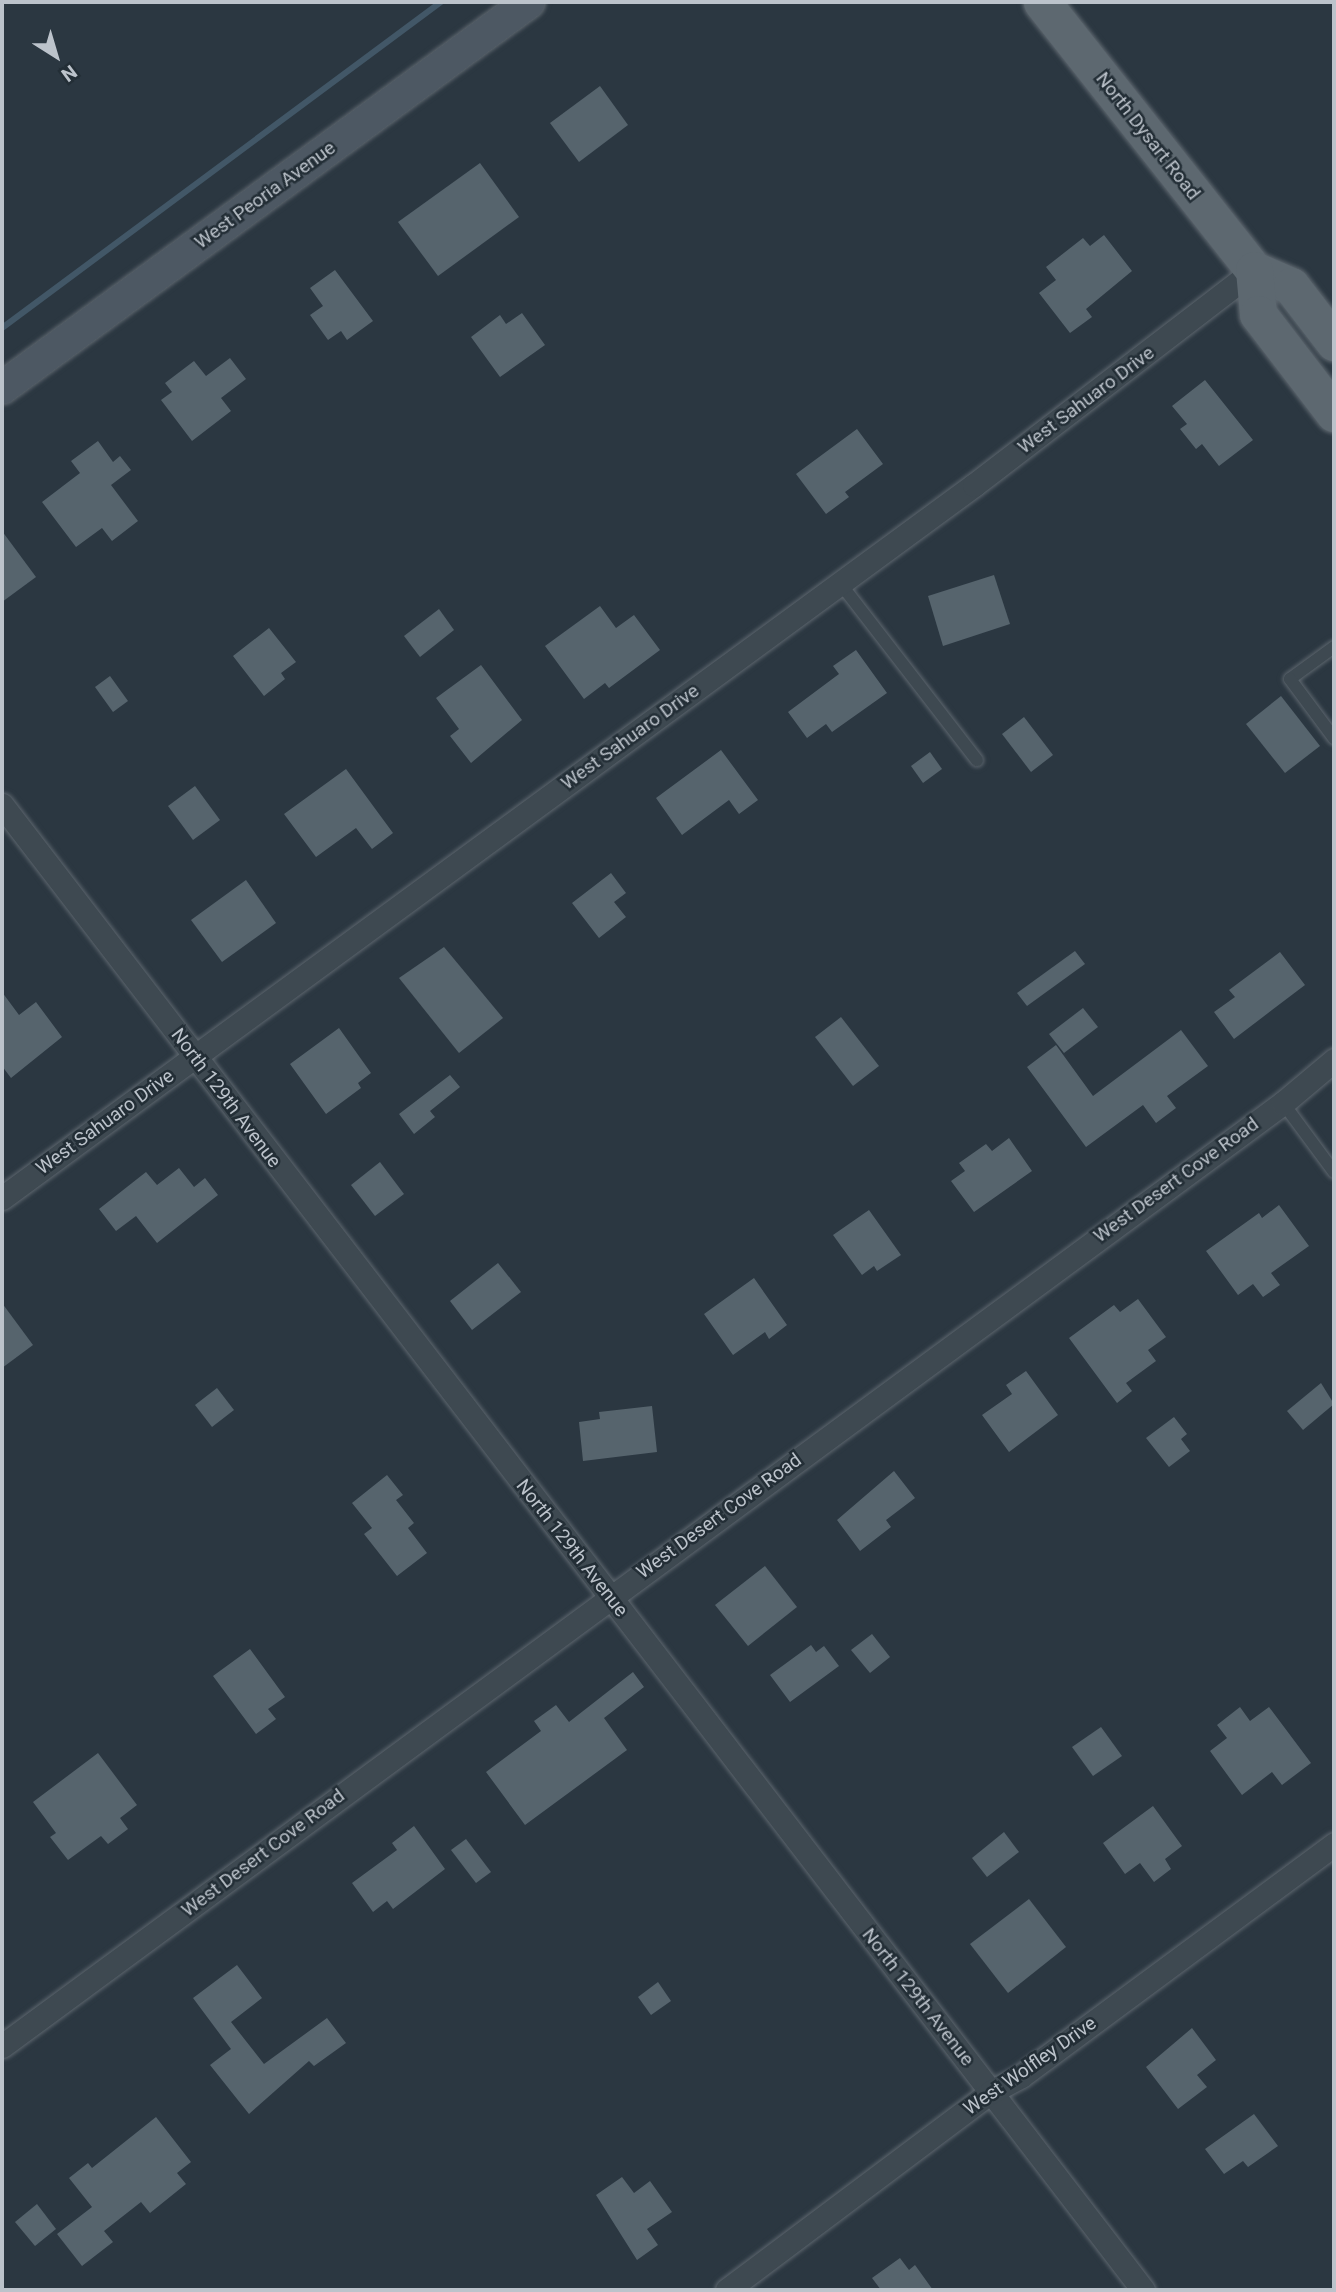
<!DOCTYPE html>
<html>
<head>
<meta charset="utf-8">
<style>
	body { margin:0 }
	#map { position:relative; width:1336px; height:2292px; overflow:hidden; background:#2b3741; font-family:Roboto,sans-serif }
	div>[style] { position:absolute }
	.stream>* { height:6px; margin:-3px; padding:0 3px; transform-origin:3px; border-radius:3px; background:#425767 }
	.building>* { inset:0; background:#56646d }
	.roads { filter:drop-shadow(0 0 2px #5d666e) drop-shadow(0 0 2px #5d666e) }
	.service>* { height:12px; margin:-6px; padding:0 6px; transform-origin:6px; border-radius:6px; background:#3e4951 }
	.minor>* { height:23px; margin:-11.5px; padding:0 11.5px; transform-origin:11.5px; border-radius:11.5px; background:#3e4951 }
	.secondary>* { height:32px; margin:-16px; padding:0 16px; transform-origin:16px; border-radius:16px; background:#4d5863 }
	.primary>* { height:37px; margin:-18.5px; padding:0 18.5px; transform-origin:18.5px; border-radius:18.5px; background:#5d6870 }
	span { translate:-50% -50%; white-space:nowrap; text-align:center; line-height:1.15; -webkit-text-stroke:5px #232e36; paint-order:stroke }
	.street-label { font-size:19px; color:#bcc3cb }
	.frame { position:absolute; inset:0; border:4px solid #bcc3cb; pointer-events:none }
	.north { position:absolute; left:21px; top:21px; width:70px; height:70px; -webkit-text-stroke:5px #232e36; paint-order:stroke; rotate:143deg; font-size:19px; font-weight:700; line-height:28px; text-align:center; color:#bcc3cb }
	.north::after { content:''; display:block; margin:auto; width:24px; height:32px; background:#bcc3cb; clip-path:polygon(50% 0,100% 100%,50% 72%,0 100%) }
</style>
</head>
<body>
<div id="map">
	<div class="stream">
		<div style="left:2px;top:328px;width:547px;rotate:-36.6deg"></div>
	</div>
	<div class="building">
		<div style="clip-path:polygon(600px 86px,628px 125px,579px 162px,550px 123px)"></div>
		<div style="clip-path:polygon(480px 163px,519px 217px,438px 276px,398px 222px)"></div>
		<div style="clip-path:polygon(1104px 235px,1132px 271px,1086px 309px,1092px 317px,1070px 333px,1039px 293px,1056px 280px,1046px 267px,1083px 238px,1090px 246px)"></div>
		<div style="clip-path:polygon(335px 270px,373px 321px,347px 340px,341px 331px,328px 340px,310px 315px,323px 306px,310px 288px)"></div>
		<div style="clip-path:polygon(522px 313px,545px 345px,500px 377px,471px 337px,500px 315px,506px 324px)"></div>
		<div style="clip-path:polygon(230px 358px,246px 379px,221px 398px,231px 411px,192px 441px,161px 400px,172px 392px,165px 383px,194px 361px,206px 376px)"></div>
		<div style="clip-path:polygon(1205px 380px,1253px 440px,1219px 466px,1202px 444px,1196px 449px,1180px 429px,1187px 424px,1172px 406px)"></div>
		<div style="clip-path:polygon(857px 429px,883px 464px,845px 492px,849px 497px,826px 514px,796px 474px)"></div>
		<div style="clip-path:polygon(98px 441px,113px 462px,120px 456px,131px 470px,111px 485px,138px 521px,112px 541px,102px 528px,76px 547px,42px 502px,80px 473px,71px 461px)"></div>
		<div style="clip-path:polygon(2px 531px,36px 577px,2px 602px)"></div>
		<div style="clip-path:polygon(994px 575px,1010px 624px,943px 646px,928px 596px)"></div>
		<div style="clip-path:polygon(600px 606px,616px 628px,634px 615px,660px 650px,609px 688px,605px 683px,584px 699px,545px 646px)"></div>
		<div style="clip-path:polygon(439px 609px,454px 630px,420px 657px,404px 636px)"></div>
		<div style="clip-path:polygon(269px 628px,296px 662px,281px 673px,285px 679px,264px 696px,233px 656px)"></div>
		<div style="clip-path:polygon(856px 650px,887px 693px,832px 732px,826px 724px,807px 738px,788px 712px,839px 674px,833px 666px)"></div>
		<div style="clip-path:polygon(481px 665px,522px 720px,471px 763px,450px 736px,459px 729px,436px 698px)"></div>
		<div style="clip-path:polygon(110px 676px,128px 701px,113px 712px,95px 687px)"></div>
		<div style="clip-path:polygon(1281px 696px,1320px 746px,1285px 773px,1246px 724px)"></div>
		<div style="clip-path:polygon(1024px 717px,1053px 755px,1031px 772px,1002px 734px)"></div>
		<div style="clip-path:polygon(721px 750px,758px 800px,739px 814px,729px 800px,682px 835px,656px 798px)"></div>
		<div style="clip-path:polygon(930px 752px,942px 769px,923px 783px,911px 766px)"></div>
		<div style="clip-path:polygon(346px 769px,393px 833px,372px 849px,356px 828px,316px 857px,284px 814px)"></div>
		<div style="clip-path:polygon(195px 786px,220px 820px,193px 840px,168px 806px)"></div>
		<div style="clip-path:polygon(611px 873px,626px 893px,614px 902px,626px 917px,599px 938px,572px 903px)"></div>
		<div style="clip-path:polygon(246px 880px,276px 923px,222px 962px,191px 920px)"></div>
		<div style="clip-path:polygon(444px 947px,503px 1018px,459px 1053px,399px 978px)"></div>
		<div style="clip-path:polygon(1075px 951px,1085px 964px,1027px 1006px,1017px 993px)"></div>
		<div style="clip-path:polygon(1280px 952px,1305px 985px,1234px 1039px,1214px 1012px,1235px 997px,1229px 990px)"></div>
		<div style="clip-path:polygon(2px 992px,19px 1015px,36px 1002px,62px 1037px,11px 1078px,2px 1066px)"></div>
		<div style="clip-path:polygon(1083px 1008px,1098px 1027px,1064px 1053px,1049px 1034px)"></div>
		<div style="clip-path:polygon(841px 1017px,879px 1066px,853px 1086px,815px 1037px)"></div>
		<div style="clip-path:polygon(339px 1028px,371px 1073px,358px 1083px,361px 1088px,326px 1114px,290px 1064px)"></div>
		<div style="clip-path:polygon(1181px 1030px,1208px 1066px,1167px 1096px,1176px 1108px,1156px 1123px,1143px 1105px,1086px 1147px,1027px 1067px,1056px 1045px,1093px 1096px)"></div>
		<div style="clip-path:polygon(450px 1075px,460px 1087px,430px 1111px,435px 1117px,414px 1134px,399px 1114px)"></div>
		<div style="clip-path:polygon(1009px 1138px,1032px 1171px,974px 1212px,951px 1181px,965px 1171px,959px 1163px,986px 1144px,992px 1151px)"></div>
		<div style="clip-path:polygon(380px 1162px,404px 1194px,375px 1216px,351px 1185px)"></div>
		<div style="clip-path:polygon(179px 1168px,194px 1187px,205px 1178px,218px 1195px,157px 1243px,136px 1216px,116px 1231px,99px 1209px,146px 1172px,157px 1185px)"></div>
		<div style="clip-path:polygon(1279px 1205px,1309px 1246px,1271px 1273px,1280px 1285px,1263px 1297px,1253px 1284px,1238px 1295px,1206px 1251px,1259px 1213px,1262px 1218px)"></div>
		<div style="clip-path:polygon(869px 1210px,901px 1255px,877px 1271px,874px 1266px,862px 1275px,833px 1235px)"></div>
		<div style="clip-path:polygon(498px 1263px,521px 1292px,472px 1330px,450px 1301px)"></div>
		<div style="clip-path:polygon(754px 1278px,787px 1325px,769px 1339px,765px 1332px,733px 1355px,704px 1314px)"></div>
		<div style="clip-path:polygon(1138px 1299px,1166px 1337px,1148px 1350px,1156px 1361px,1126px 1383px,1132px 1391px,1117px 1403px,1069px 1338px,1114px 1305px,1120px 1312px)"></div>
		<div style="clip-path:polygon(2px 1303px,33px 1345px,2px 1368px)"></div>
		<div style="clip-path:polygon(1026px 1371px,1058px 1415px,1009px 1452px,982px 1415px,1012px 1394px,1006px 1385px)"></div>
		<div style="clip-path:polygon(1321px 1383px,1334px 1404px,1303px 1430px,1287px 1411px)"></div>
		<div style="clip-path:polygon(217px 1388px,234px 1410px,212px 1427px,195px 1405px)"></div>
		<div style="clip-path:polygon(652px 1406px,657px 1452px,583px 1461px,579px 1422px,600px 1419px,599px 1412px)"></div>
		<div style="clip-path:polygon(1174px 1417px,1187px 1434px,1181px 1439px,1190px 1451px,1169px 1467px,1146px 1438px)"></div>
		<div style="clip-path:polygon(894px 1471px,915px 1498px,886px 1520px,891px 1527px,860px 1551px,837px 1520px)"></div>
		<div style="clip-path:polygon(387px 1475px,403px 1495px,396px 1500px,414px 1523px,408px 1528px,427px 1553px,397px 1576px,364px 1534px,372px 1528px,352px 1503px)"></div>
		<div style="clip-path:polygon(765px 1566px,797px 1607px,748px 1646px,715px 1605px)"></div>
		<div style="clip-path:polygon(872px 1634px,890px 1657px,870px 1673px,851px 1650px)"></div>
		<div style="clip-path:polygon(811px 1645px,816px 1652px,824px 1646px,839px 1666px,790px 1702px,770px 1675px)"></div>
		<div style="clip-path:polygon(250px 1649px,285px 1697px,268px 1709px,276px 1719px,256px 1734px,213px 1676px)"></div>
		<div style="clip-path:polygon(633px 1672px,644px 1687px,604px 1718px,627px 1750px,525px 1825px,486px 1772px,541px 1731px,534px 1721px,556px 1705px,569px 1722px)"></div>
		<div style="clip-path:polygon(1240px 1707px,1250px 1721px,1269px 1707px,1311px 1763px,1282px 1785px,1272px 1772px,1242px 1795px,1210px 1751px,1227px 1738px,1217px 1725px)"></div>
		<div style="clip-path:polygon(1101px 1727px,1122px 1756px,1093px 1776px,1072px 1747px)"></div>
		<div style="clip-path:polygon(98px 1753px,137px 1805px,120px 1818px,128px 1829px,108px 1844px,101px 1836px,68px 1860px,50px 1837px,56px 1833px,33px 1802px)"></div>
		<div style="clip-path:polygon(1153px 1806px,1182px 1846px,1165px 1859px,1171px 1869px,1154px 1882px,1140px 1863px,1125px 1874px,1103px 1843px)"></div>
		<div style="clip-path:polygon(414px 1826px,445px 1869px,393px 1909px,387px 1901px,373px 1912px,352px 1883px,397px 1850px,392px 1843px)"></div>
		<div style="clip-path:polygon(1004px 1832px,1019px 1852px,987px 1877px,972px 1858px)"></div>
		<div style="clip-path:polygon(466px 1839px,491px 1872px,476px 1883px,451px 1850px)"></div>
		<div style="clip-path:polygon(1029px 1899px,1066px 1947px,1008px 1993px,970px 1944px)"></div>
		<div style="clip-path:polygon(237px 1965px,262px 1998px,231px 2022px,264px 2064px,327px 2018px,346px 2043px,314px 2066px,309px 2061px,249px 2114px,210px 2065px,231px 2049px,193px 1998px)"></div>
		<div style="clip-path:polygon(658px 1982px,671px 2001px,651px 2015px,638px 1997px)"></div>
		<div style="clip-path:polygon(1192px 2028px,1216px 2060px,1197px 2075px,1207px 2087px,1178px 2109px,1146px 2067px)"></div>
		<div style="clip-path:polygon(1254px 2114px,1278px 2146px,1248px 2167px,1243px 2161px,1224px 2174px,1205px 2149px)"></div>
		<div style="clip-path:polygon(156px 2117px,191px 2162px,177px 2173px,186px 2184px,150px 2213px,141px 2202px,104px 2231px,113px 2242px,82px 2266px,57px 2234px,92px 2207px,69px 2178px,88px 2163px,92px 2168px)"></div>
		<div style="clip-path:polygon(622px 2177px,634px 2193px,650px 2181px,672px 2212px,647px 2229px,658px 2245px,637px 2260px,596px 2195px)"></div>
		<div style="clip-path:polygon(37px 2204px,56px 2229px,35px 2246px,15px 2222px)"></div>
		<div style="clip-path:polygon(900px 2258px,909px 2270px,915px 2265px,933px 2290px,881px 2290px,872px 2278px)"></div>
	</div>
	<div class="roads">
		<div class="service">
			<div style="left:840px;top:583px;width:224px;rotate:52.3deg"></div>
			<div style="left:1334px;top:647px;width:54px;rotate:144deg"></div>
			<div style="left:1290px;top:679px;width:74px;rotate:53.3deg"></div>
			<div style="left:1283px;top:1103px;width:86px;rotate:53.5deg"></div>
		</div>
		<div class="minor">
			<div style="left:2px;top:805px;width:1873px;rotate:52.46deg"></div>
			<div style="left:2px;top:1198px;width:1205px;rotate:-36.26deg"></div>
			<div style="left:974px;top:485px;width:353px;rotate:-37.5deg"></div>
			<div style="left:2px;top:2046px;width:1591px;rotate:-36.36deg"></div>
			<div style="left:1283px;top:1103px;width:67px;rotate:-40.1deg"></div>
			<div style="left:727px;top:2290px;width:330px;rotate:-36.9deg"></div>
			<div style="left:991px;top:2092px;width:34px;rotate:-28deg"></div>
			<div style="left:1021px;top:2076px;width:390px;rotate:-36.5deg"></div>
		</div>
		<div class="secondary">
			<div style="left:2px;top:388px;width:653px;rotate:-36.22deg"></div>
		</div>
		<div class="primary">
			<div style="left:1042px;top:2px;width:342px;rotate:51.7deg"></div>
			<div style="left:1254px;top:270px;width:40px;rotate:23.4deg"></div>
			<div style="left:1291px;top:286px;width:71px;rotate:52.5deg"></div>
			<div style="left:1254px;top:270px;width:44px;rotate:84.8deg"></div>
			<div style="left:1258px;top:314px;width:125px;rotate:52.5deg"></div>
		</div>
	</div>
	<div class="street-label">
		<span style="left:1148px;top:136px;rotate:52deg">North Dysart Road</span>
		<span style="left:265px;top:195px;rotate:-36deg">West Peoria Avenue</span>
		<span style="left:1086px;top:400px;rotate:-37deg">West Sahuaro Drive</span>
		<span style="left:630px;top:737px;rotate:-36deg">West Sahuaro Drive</span>
		<span style="left:226px;top:1098px;rotate:53deg">North 129th Avenue</span>
		<span style="left:105px;top:1122px;rotate:-36deg">West Sahuaro Drive</span>
		<span style="left:1176px;top:1180px;rotate:-36deg">West Desert Cove Road</span>
		<span style="left:719px;top:1516px;rotate:-36deg">West Desert Cove Road</span>
		<span style="left:572px;top:1548px;rotate:52deg">North 129th Avenue</span>
		<span style="left:263px;top:1853px;rotate:-37deg">West Desert Cove Road</span>
		<span style="left:918px;top:1997px;rotate:52deg">North 129th Avenue</span>
		<span style="left:1030px;top:2066px;rotate:-35deg">West Wolfley Drive</span>
	</div>
	<div class="frame"></div>
	<div class="north">N</div>
</div>
</body>
</html>
